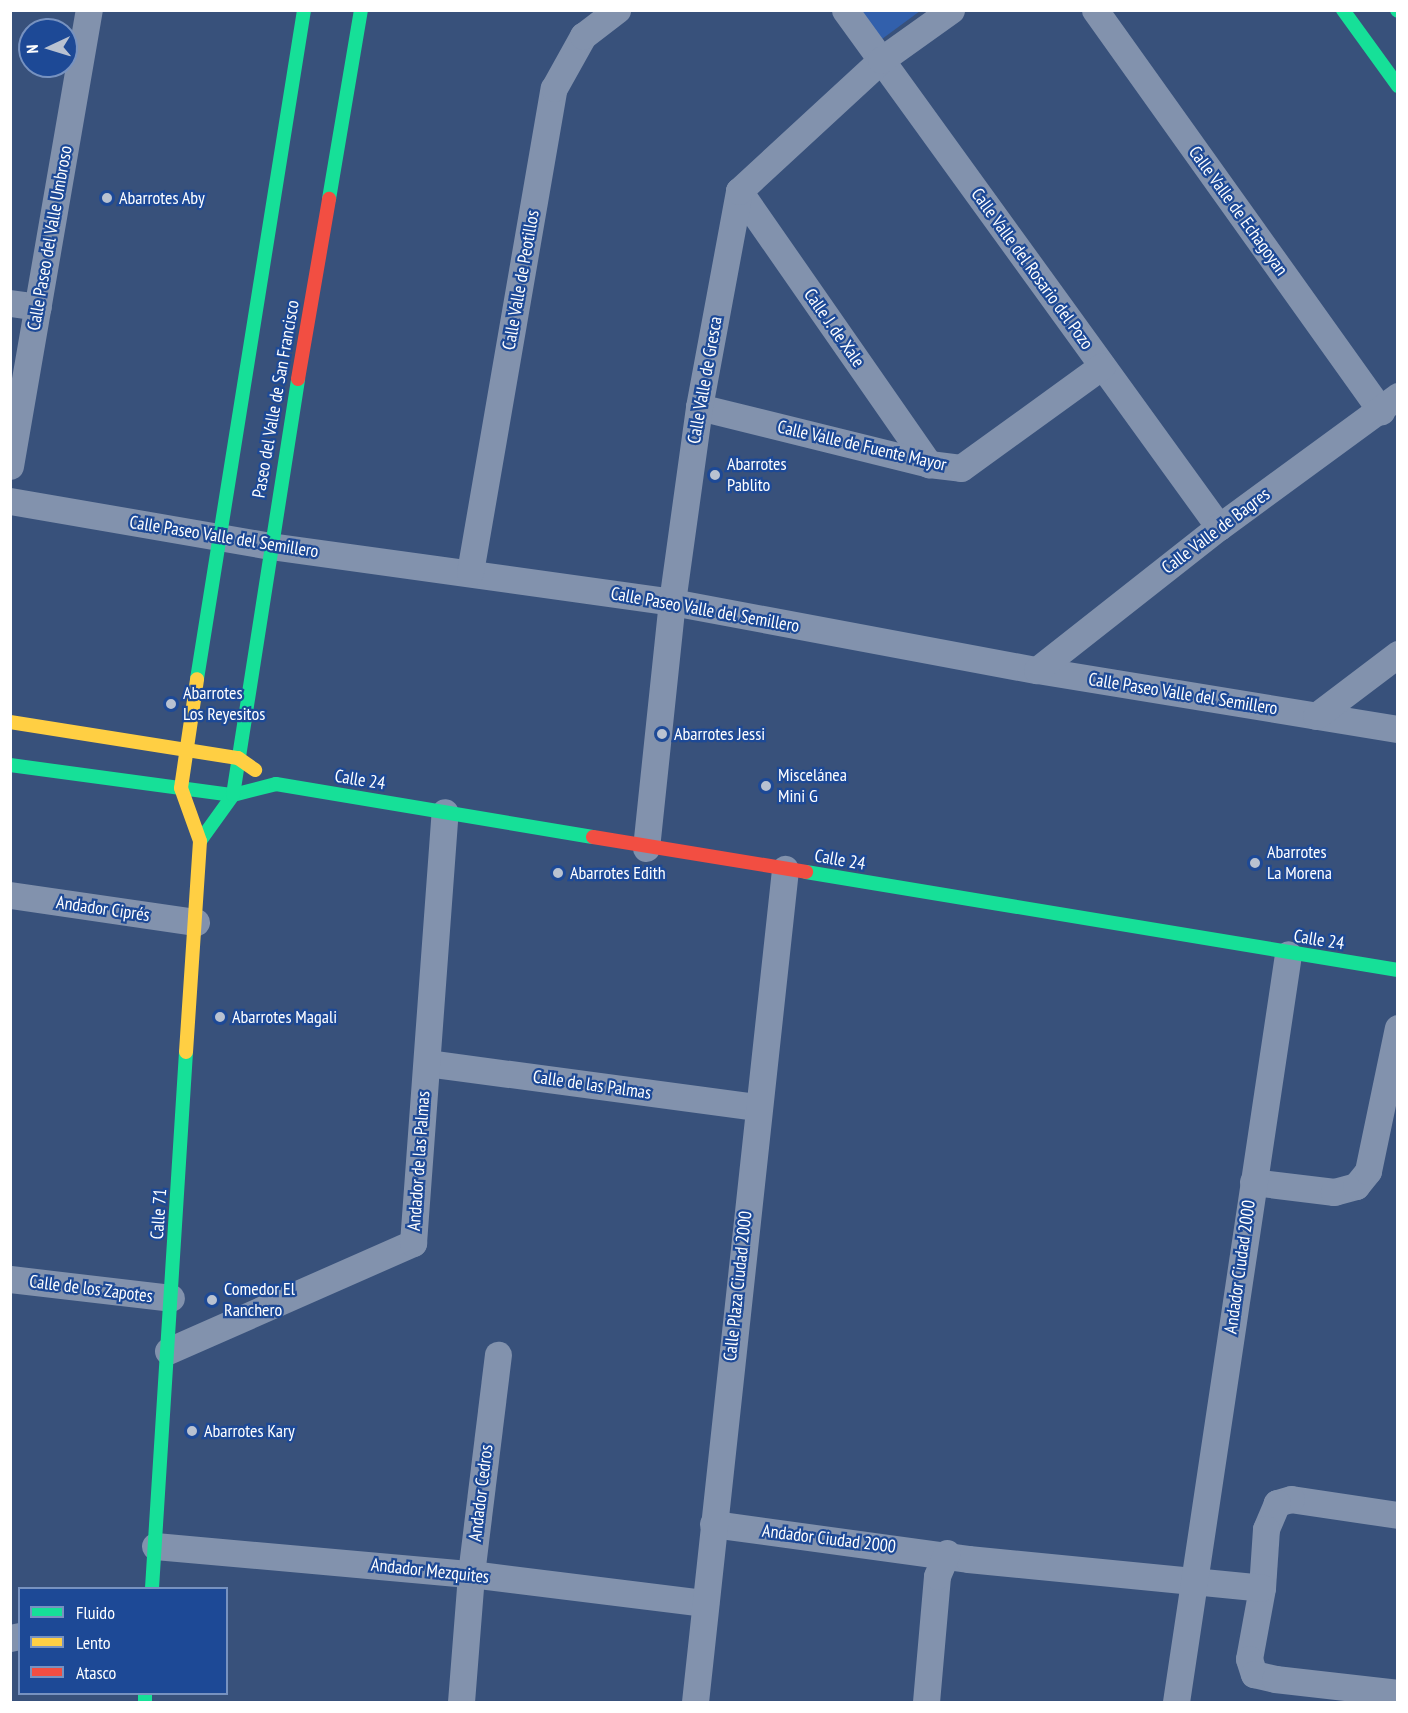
<!DOCTYPE html>
<html>
<head>
<meta charset="utf-8">
<style>
	body { margin:0 }
	#map { position:relative; width:1408px; height:1713px; overflow:hidden; background:#38517b; font-family:"PT Sans Narrow",sans-serif }
	div>[style] { position:absolute }
	.green>* { inset:0; background:#3260ac }
	.street>* { height:27px; margin:-13.5px; padding:0 13.5px; transform-origin:13.5px; border-radius:13.5px; background:#8292ad }
	.fast>* { height:14px; margin:-7px; padding:0 7px; transform-origin:7px; border-radius:7px; background:#16e098 }
	.slow>* { height:14px; margin:-7px; padding:0 7px; transform-origin:7px; border-radius:7px; background:#ffcf43 }
	.jam>* { height:14px; margin:-7px; padding:0 7px; transform-origin:7px; border-radius:7px; background:#f24e42 }
	.dots>* { width:16px; height:16px; translate:-50% -50%; box-sizing:border-box; border:3px solid #1d4996; border-radius:50% }
	span { translate:-50% -50%; white-space:nowrap; text-align:center; line-height:1.15; -webkit-text-stroke:4.5px #1d4996; paint-order:stroke }
	.poi-label { font-size:18px; color:#fff }
	.left { translate:0 -50%; text-align:left }
	.street-label { font-size:18px; color:#fff }
	.frame { position:absolute; inset:0; border:12px solid #fff; pointer-events:none }
	.legend { position:absolute; left:18px; top:1587px; width:210px; height:108px; box-sizing:border-box; background:#1d4996; border:2px solid #7792c0; margin:0; padding:8px 10px; list-style:none; font-size:18px; color:#fff }
	.legend li { display:flex; align-items:center; gap:12px; height:30px }
	.legend b { width:30px; border:2px solid #7792c0 }
	.north { position:absolute; left:18px; top:18px; width:60px; height:60px; box-sizing:border-box; background:#1d4996; border:2px solid #7792c0; border-radius:50%; rotate:266deg; font-size:16px; font-weight:700; line-height:24px; text-align:center; color:#fff }
	.north::after { content:''; display:block; margin:auto; width:21px; height:27px; background:#b9c2d1; clip-path:polygon(50% 0,100% 100%,50% 72%,0 100%) }
</style>
</head>
<body>
<div id="map">
	<div class="green">
		<div style="clip-path:polygon(860px 11px,920px 11px,882px 39px)"></div>
	</div>
	<div class="street">
		<div style="left:845px;top:10px;width:638px;rotate:54.12deg"></div>
		<div style="left:1095px;top:10px;width:493px;rotate:54.5deg"></div>
		<div style="left:739px;top:191px;width:333px;rotate:55.2deg"></div>
		<div style="left:10px;top:303px;width:28px;rotate:8deg"></div>
		<div style="left:699px;top:407px;width:237px;rotate:13.9deg"></div>
		<div style="left:929px;top:464px;width:32px;rotate:7deg"></div>
		<div style="left:961px;top:468px;width:174px;rotate:-35.9deg"></div>
		<div style="left:10px;top:466px;width:463px;rotate:-80.2deg"></div>
		<div style="left:10px;top:501px;width:264px;rotate:9.8deg"></div>
		<div style="left:270px;top:546px;width:406px;rotate:7.9deg"></div>
		<div style="left:672px;top:602px;width:371px;rotate:10.6deg"></div>
		<div style="left:1037px;top:670px;width:366px;rotate:9.3deg"></div>
		<div style="left:470px;top:572px;width:491px;rotate:-80.2deg"></div>
		<div style="left:554px;top:88px;width:60px;rotate:-60.9deg"></div>
		<div style="left:583px;top:36px;width:43px;rotate:-37.4deg"></div>
		<div style="left:1037px;top:670px;width:231px;rotate:-38.2deg"></div>
		<div style="left:1219px;top:527px;width:222px;rotate:-36.2deg"></div>
		<div style="left:1316px;top:716px;width:103px;rotate:-37.1deg"></div>
		<div style="left:646px;top:848px;width:247px;rotate:-84deg"></div>
		<div style="left:672px;top:602px;width:197px;rotate:-82.1deg"></div>
		<div style="left:699px;top:407px;width:220px;rotate:-79.5deg"></div>
		<div style="left:739px;top:191px;width:193px;rotate:-42.7deg"></div>
		<div style="left:881px;top:60px;width:86px;rotate:-35.5deg"></div>
		<div style="left:10px;top:895px;width:188px;rotate:8.3deg"></div>
		<div style="left:427px;top:1063px;width:333px;rotate:7.6deg"></div>
		<div style="left:1253px;top:1182px;width:82px;rotate:7deg"></div>
		<div style="left:1334px;top:1192px;width:23px;rotate:-15deg"></div>
		<div style="left:1356px;top:1186px;width:19px;rotate:-51deg"></div>
		<div style="left:1368px;top:1171px;width:146px;rotate:-78.2deg"></div>
		<div style="left:10px;top:1279px;width:162px;rotate:6.7deg"></div>
		<div style="left:168px;top:1351px;width:268px;rotate:-23.8deg"></div>
		<div style="left:413px;top:1243px;width:432px;rotate:-85.8deg"></div>
		<div style="left:1398px;top:1515px;width:108px;rotate:-171.5deg"></div>
		<div style="left:1291px;top:1499px;width:15px;rotate:164deg"></div>
		<div style="left:1277px;top:1503px;width:28px;rotate:113deg"></div>
		<div style="left:1266px;top:1529px;width:59px;rotate:93.9deg"></div>
		<div style="left:1262px;top:1588px;width:72px;rotate:100.4deg"></div>
		<div style="left:1249px;top:1659px;width:16px;rotate:72deg"></div>
		<div style="left:1254px;top:1674px;width:22px;rotate:13deg"></div>
		<div style="left:1275px;top:1679px;width:124px;rotate:6.5deg"></div>
		<div style="left:713px;top:1524px;width:257px;rotate:7.8deg"></div>
		<div style="left:968px;top:1559px;width:295px;rotate:5.6deg"></div>
		<div style="left:155px;top:1546px;width:317px;rotate:5.1deg"></div>
		<div style="left:471px;top:1574px;width:236px;rotate:7.1deg"></div>
		<div style="left:10px;top:1638px;width:10px;rotate:-11deg"></div>
		<div style="left:461px;top:1702px;width:128px;rotate:-85.5deg"></div>
		<div style="left:471px;top:1574px;width:221px;rotate:-83deg"></div>
		<div style="left:695px;top:1702px;width:838px;rotate:-83.83deg"></div>
		<div style="left:926px;top:1702px;width:126px;rotate:-85deg"></div>
		<div style="left:937px;top:1576px;width:25px;rotate:-67deg"></div>
		<div style="left:1176px;top:1702px;width:756px;rotate:-81.48deg"></div>
	</div>
	<div class="fast">
		<div style="left:1343px;top:10px;width:94px;rotate:54.1deg"></div>
		<div style="left:1397px;top:10px;width:1px;rotate:45deg"></div>
		<div style="left:329px;top:199px;width:192px;rotate:-80.4deg"></div>
		<div style="left:197px;top:679px;width:678px;rotate:-80.91deg"></div>
		<div style="left:10px;top:765px;width:225px;rotate:7.7deg"></div>
		<div style="left:233px;top:795px;width:44px;rotate:-14.3deg"></div>
		<div style="left:276px;top:784px;width:321px;rotate:9.5deg"></div>
		<div style="left:200px;top:841px;width:57px;rotate:-54.3deg"></div>
		<div style="left:233px;top:795px;width:421px;rotate:-81.1deg"></div>
		<div style="left:806px;top:872px;width:600px;rotate:9.4deg"></div>
		<div style="left:152px;top:1588px;width:537px;rotate:-86.37deg"></div>
		<div style="left:145px;top:1694px;width:8px;rotate:90deg"></div>
	</div>
	<div class="slow">
		<div style="left:10px;top:722px;width:231px;rotate:9deg"></div>
		<div style="left:238px;top:758px;width:21px;rotate:35deg"></div>
		<div style="left:186px;top:1052px;width:211px;rotate:-86.2deg"></div>
		<div style="left:200px;top:841px;width:56px;rotate:-109.7deg"></div>
		<div style="left:181px;top:788px;width:110px;rotate:-81.6deg"></div>
	</div>
	<div class="jam">
		<div style="left:298px;top:379px;width:183px;rotate:-80.2deg"></div>
		<div style="left:593px;top:837px;width:216px;rotate:9.3deg"></div>
	</div>
	<div class="dots">
		<div style="left:107px;top:198px;background:#b9c2d1"></div>
		<div style="left:715px;top:475px;background:#b9c2d1"></div>
		<div style="left:171px;top:704px;background:#b9c2d1"></div>
		<div style="left:662px;top:734px;background:#b9c2d1"></div>
		<div style="left:766px;top:786px;background:#b9c2d1"></div>
		<div style="left:1255px;top:863px;background:#b9c2d1"></div>
		<div style="left:558px;top:873px;background:#b9c2d1"></div>
		<div style="left:220px;top:1017px;background:#b9c2d1"></div>
		<div style="left:212px;top:1300px;background:#b9c2d1"></div>
		<div style="left:192px;top:1431px;background:#b9c2d1"></div>
	</div>
	<div class="poi-label">
		<span class="left" style="left:119px;top:198px">Abarrotes Aby</span>
		<span class="left" style="left:727px;top:475px">Abarrotes<br>Pablito</span>
		<span class="left" style="left:183px;top:704px">Abarrotes<br>Los Reyesitos</span>
		<span class="left" style="left:674px;top:734px">Abarrotes Jessi</span>
		<span class="left" style="left:778px;top:786px">Miscelánea<br>Mini G</span>
		<span class="left" style="left:1267px;top:863px">Abarrotes<br>La Morena</span>
		<span class="left" style="left:570px;top:873px">Abarrotes Edith</span>
		<span class="left" style="left:232px;top:1017px">Abarrotes Magali</span>
		<span class="left" style="left:224px;top:1300px">Comedor El<br>Ranchero</span>
		<span class="left" style="left:204px;top:1431px">Abarrotes Kary</span>
	</div>
	<div class="street-label">
		<span style="left:1238px;top:211px;rotate:54deg">Calle Valle de Echagoyan</span>
		<span style="left:50px;top:238px;rotate:-80deg">Calle Paseo del Valle Umbroso</span>
		<span style="left:1032px;top:269px;rotate:54deg">Calle Valle del Rosario del Pozo</span>
		<span style="left:521px;top:280px;rotate:-80deg">Calle Valle de Peotillos</span>
		<span style="left:834px;top:328px;rotate:55deg">Calle J. de Xale</span>
		<span style="left:705px;top:380px;rotate:-80deg">Calle Valle de Gresca</span>
		<span style="left:276px;top:399px;rotate:-80deg">Paseo del Valle de San Francisco</span>
		<span style="left:862px;top:446px;rotate:13deg">Calle Valle de Fuente Mayor</span>
		<span style="left:1216px;top:531px;rotate:-37deg">Calle Valle de Bagres</span>
		<span style="left:224px;top:537px;rotate:9deg">Calle Paseo Valle del Semillero</span>
		<span style="left:705px;top:610px;rotate:10deg">Calle Paseo Valle del Semillero</span>
		<span style="left:1183px;top:694px;rotate:9deg">Calle Paseo Valle del Semillero</span>
		<span style="left:360px;top:780px;rotate:9deg">Calle 24</span>
		<span style="left:840px;top:860px;rotate:10deg">Calle 24</span>
		<span style="left:103px;top:909px;rotate:8deg">Andador Ciprés</span>
		<span style="left:1319px;top:940px;rotate:9deg">Calle 24</span>
		<span style="left:592px;top:1085px;rotate:8deg">Calle de las Palmas</span>
		<span style="left:419px;top:1161px;rotate:-86deg">Andador de las Palmas</span>
		<span style="left:159px;top:1214px;rotate:-86deg">Calle 71</span>
		<span style="left:1240px;top:1267px;rotate:-82deg">Andador Ciudad 2000</span>
		<span style="left:738px;top:1286px;rotate:-84deg">Calle Plaza Ciudad 2000</span>
		<span style="left:91px;top:1289px;rotate:7deg">Calle de los Zapotes</span>
		<span style="left:481px;top:1493px;rotate:-83deg">Andador Cedros</span>
		<span style="left:829px;top:1539px;rotate:7deg">Andador Ciudad 2000</span>
		<span style="left:430px;top:1571px;rotate:6deg">Andador Mezquites</span>
	</div>
	<div class="frame"></div>
	<ul class="legend">
	<li><b style="height:8px;background:#16e098"></b>Fluido</li>
	<li><b style="height:8px;background:#ffcf43"></b>Lento</li>
	<li><b style="height:8px;background:#f24e42"></b>Atasco</li>
	</ul>
	<div class="north">N</div>
</div>
</body>
</html>
